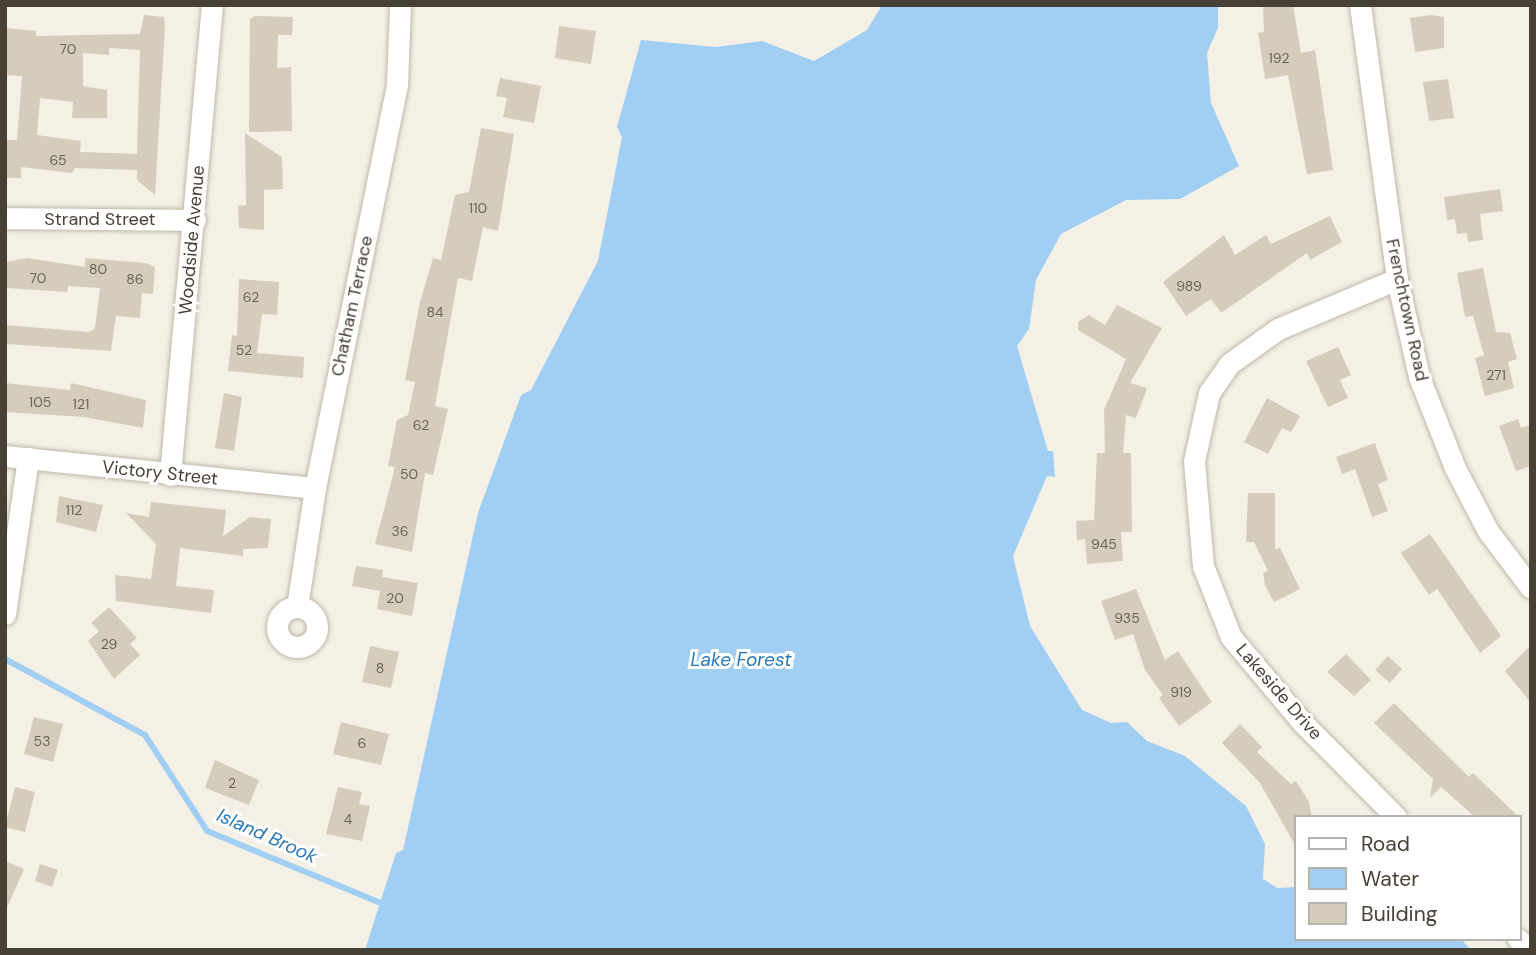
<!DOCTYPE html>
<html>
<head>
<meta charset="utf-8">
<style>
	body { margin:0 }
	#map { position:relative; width:1536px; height:955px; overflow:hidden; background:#f4f0e6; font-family:"DM Sans",sans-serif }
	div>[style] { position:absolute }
	.water>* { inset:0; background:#a0cff3 }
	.stream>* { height:6px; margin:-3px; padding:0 3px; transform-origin:3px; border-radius:3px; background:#a0cff3 }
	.building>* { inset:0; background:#d6ccbb }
	.roads { filter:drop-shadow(0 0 2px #c0b8a8) drop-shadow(0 0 2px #c0b8a8) }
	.minor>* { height:21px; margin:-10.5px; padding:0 10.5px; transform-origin:10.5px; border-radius:10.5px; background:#fff }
	.minor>.ring { margin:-10.5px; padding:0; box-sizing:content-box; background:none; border:21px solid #fff; border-radius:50% }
	span { translate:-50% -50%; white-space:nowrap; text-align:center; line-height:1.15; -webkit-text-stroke:6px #fff; paint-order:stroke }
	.number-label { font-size:14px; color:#6b6356 }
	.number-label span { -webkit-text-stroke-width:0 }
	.street-label { font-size:18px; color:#474035 }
	.water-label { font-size:19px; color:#2978b8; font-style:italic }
	.frame { position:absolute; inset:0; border:7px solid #474035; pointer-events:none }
	.legend { position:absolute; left:1294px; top:815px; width:228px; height:126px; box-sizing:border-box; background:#fff; border:2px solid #b5b3ae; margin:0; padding:9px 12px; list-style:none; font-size:21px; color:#474035 }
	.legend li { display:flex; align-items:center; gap:14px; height:35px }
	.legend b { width:35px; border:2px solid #b5b3ae }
</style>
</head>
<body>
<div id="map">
	<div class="water">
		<div style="clip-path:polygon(882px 5px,1218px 5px,1218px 28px,1207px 53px,1211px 103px,1239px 166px,1180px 199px,1126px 200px,1061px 234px,1036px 280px,1029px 329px,1017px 346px,1048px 451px,1053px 451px,1055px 477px,1047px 476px,1013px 556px,1030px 626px,1082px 710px,1111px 723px,1127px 722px,1147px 741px,1185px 756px,1246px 806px,1265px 844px,1263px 879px,1277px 888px,1296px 887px,1296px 939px,1461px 939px,1471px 950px,365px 950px,396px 853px,403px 850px,478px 513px,521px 395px,531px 390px,598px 261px,622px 137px,617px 127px,641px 40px,716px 47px,762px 41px,814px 61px,867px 30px)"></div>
	</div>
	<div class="stream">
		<div style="left:5px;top:659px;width:159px;rotate:28.5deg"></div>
		<div style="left:145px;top:735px;width:114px;rotate:57.1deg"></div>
		<div style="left:207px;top:831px;width:194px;rotate:22.5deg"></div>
	</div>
	<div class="building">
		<div style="clip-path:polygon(1263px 5px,1293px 5px,1301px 53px,1315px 50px,1333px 170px,1307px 174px,1288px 75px,1265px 79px,1258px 33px,1264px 32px)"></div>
		<div style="clip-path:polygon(evenodd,144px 15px,164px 17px,165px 26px,155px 195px,137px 180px,137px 170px,75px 168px,72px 173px,21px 167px,21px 178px,5px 178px,5px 140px,17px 140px,22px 76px,5px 75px,5px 28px,36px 31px,36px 36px,140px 34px,144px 15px,109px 48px,140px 50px,137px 154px,80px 152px,81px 141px,37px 135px,40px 98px,73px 102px,72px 118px,107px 118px,107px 90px,83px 86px,83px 53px,109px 55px,109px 48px)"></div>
		<div style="clip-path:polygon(1431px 15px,1444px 17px,1444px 48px,1415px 52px,1410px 18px)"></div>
		<div style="clip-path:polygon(255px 16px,293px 17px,292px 35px,278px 35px,277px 68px,291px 67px,292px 131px,249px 132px,250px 19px)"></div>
		<div style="clip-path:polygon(559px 26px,596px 31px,591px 64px,555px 58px)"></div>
		<div style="clip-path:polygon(500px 78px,541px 86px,534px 123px,503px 117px,507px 98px,496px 96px)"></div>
		<div style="clip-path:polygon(1448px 79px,1454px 118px,1429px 121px,1423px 82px)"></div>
		<div style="clip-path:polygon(481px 128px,514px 134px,498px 231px,483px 227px,472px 281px,458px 278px,435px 406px,448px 409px,433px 475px,425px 473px,412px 552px,375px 544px,395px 467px,388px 466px,397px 420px,408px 415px,415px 382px,405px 380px,420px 302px,433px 258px,441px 260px,455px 195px,469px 192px)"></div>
		<div style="clip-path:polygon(245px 133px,282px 157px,283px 189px,264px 190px,264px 230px,239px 228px,238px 206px,246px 205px)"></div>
		<div style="clip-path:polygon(1500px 189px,1503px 211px,1480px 214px,1483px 240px,1468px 242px,1467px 233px,1457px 234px,1455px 219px,1447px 220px,1444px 197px)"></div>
		<div style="clip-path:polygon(1330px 216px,1342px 242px,1310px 260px,1307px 253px,1221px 313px,1211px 299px,1186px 316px,1163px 282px,1224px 235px,1235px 255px,1266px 235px,1271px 244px)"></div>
		<div style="clip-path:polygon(27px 258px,85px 267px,85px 258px,146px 263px,155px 267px,153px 294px,142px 293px,140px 318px,116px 316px,111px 351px,5px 344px,5px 325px,90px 332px,95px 328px,100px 288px,68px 286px,67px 292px,6px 288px,5px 262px)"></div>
		<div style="clip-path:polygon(1483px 268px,1496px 332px,1510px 333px,1517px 359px,1508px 362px,1514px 388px,1485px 396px,1475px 358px,1484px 355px,1473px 316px,1465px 317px,1457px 273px)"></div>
		<div style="clip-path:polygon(239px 279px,279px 282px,277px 315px,262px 314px,257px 353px,304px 357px,303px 378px,228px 371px,232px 335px,237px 336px)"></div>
		<div style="clip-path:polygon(1117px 305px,1162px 328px,1130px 383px,1147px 388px,1136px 418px,1126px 415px,1123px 453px,1131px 453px,1132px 532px,1121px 532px,1123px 561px,1087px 564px,1085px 539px,1077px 540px,1076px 521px,1094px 520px,1097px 453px,1105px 453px,1104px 410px,1126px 359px,1078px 330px,1078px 322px,1089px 315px,1105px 325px)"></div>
		<div style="clip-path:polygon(1338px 347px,1351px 375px,1340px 380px,1348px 398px,1328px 407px,1306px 361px)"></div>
		<div style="clip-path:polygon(5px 383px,70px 390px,71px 383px,146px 400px,143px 428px,84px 417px,5px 412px)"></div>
		<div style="clip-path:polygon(224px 393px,242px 397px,234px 451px,215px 448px)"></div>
		<div style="clip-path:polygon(1267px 398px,1300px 416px,1291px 432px,1282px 428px,1268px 454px,1244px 442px)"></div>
		<div style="clip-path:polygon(1518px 419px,1521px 428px,1531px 425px,1531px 466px,1516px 471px,1499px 426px)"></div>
		<div style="clip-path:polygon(1375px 443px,1388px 480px,1378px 484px,1388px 511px,1372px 517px,1355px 469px,1342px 474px,1336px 457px)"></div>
		<div style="clip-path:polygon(1248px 493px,1275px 493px,1275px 549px,1280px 548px,1300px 589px,1274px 602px,1265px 585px,1263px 573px,1268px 571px,1254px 542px,1246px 542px)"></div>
		<div style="clip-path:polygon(59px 496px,103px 505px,96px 532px,56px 522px)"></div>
		<div style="clip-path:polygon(151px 502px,226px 510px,223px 536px,250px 517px,271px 519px,268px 548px,243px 549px,243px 556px,180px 548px,176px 586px,214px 590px,211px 613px,116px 601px,115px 575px,151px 579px,156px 544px,126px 513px,149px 517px)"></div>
		<div style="clip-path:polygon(1430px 534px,1501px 636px,1480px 653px,1437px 589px,1429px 595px,1401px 553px)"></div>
		<div style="clip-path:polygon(356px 566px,383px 570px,381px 584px,382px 577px,418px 583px,412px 616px,377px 609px,380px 591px,352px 586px)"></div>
		<div style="clip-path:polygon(1136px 589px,1165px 660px,1178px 651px,1212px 702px,1179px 726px,1159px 698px,1163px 695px,1145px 670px,1133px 634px,1115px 640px,1101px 601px)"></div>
		<div style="clip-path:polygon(109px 607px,137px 638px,130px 644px,140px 655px,114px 679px,88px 641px,99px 631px,91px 623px)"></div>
		<div style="clip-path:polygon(1531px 645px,1531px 703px,1505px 671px)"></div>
		<div style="clip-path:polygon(370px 646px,399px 652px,391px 688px,362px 682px)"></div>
		<div style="clip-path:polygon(1346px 654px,1371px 680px,1354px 696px,1327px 672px)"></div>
		<div style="clip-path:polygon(1388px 656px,1402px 669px,1390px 683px,1375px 670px)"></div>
		<div style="clip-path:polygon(1394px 703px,1469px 777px,1473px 773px,1519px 817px,1475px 817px,1441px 787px,1430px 798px,1433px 779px,1374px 723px)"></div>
		<div style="clip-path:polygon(34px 717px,63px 724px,53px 762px,24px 754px)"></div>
		<div style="clip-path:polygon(341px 722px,389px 734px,381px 765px,333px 754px)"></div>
		<div style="clip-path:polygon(1240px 724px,1262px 747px,1257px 752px,1291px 784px,1296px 781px,1309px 802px,1312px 817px,1296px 817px,1296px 847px,1260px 783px,1222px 743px)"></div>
		<div style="clip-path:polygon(215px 760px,259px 780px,249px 805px,205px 788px)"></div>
		<div style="clip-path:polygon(15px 787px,35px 792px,25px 832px,5px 827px)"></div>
		<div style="clip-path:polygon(338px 787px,362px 792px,359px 804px,370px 806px,362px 841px,326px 834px)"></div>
		<div style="clip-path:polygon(5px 861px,24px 869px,5px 912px)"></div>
		<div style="clip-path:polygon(40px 864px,58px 870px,52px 887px,35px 881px)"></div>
	</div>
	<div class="roads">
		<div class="minor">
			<div style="left:1360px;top:5px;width:276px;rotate:82.3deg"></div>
			<div style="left:1397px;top:279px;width:100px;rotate:77.3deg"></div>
			<div style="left:1419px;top:377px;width:98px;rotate:68.4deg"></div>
			<div style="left:1455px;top:468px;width:71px;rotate:62.4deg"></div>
			<div style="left:1488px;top:531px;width:71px;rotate:53deg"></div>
			<div style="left:5px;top:218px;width:190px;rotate:0.6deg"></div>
			<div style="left:5px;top:456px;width:312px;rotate:5.9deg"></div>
			<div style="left:170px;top:475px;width:472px;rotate:-84.9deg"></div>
			<div style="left:297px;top:607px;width:120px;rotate:-81.4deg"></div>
			<div style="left:315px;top:488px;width:412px;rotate:-78.5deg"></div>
			<div style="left:397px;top:84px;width:79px;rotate:-87.8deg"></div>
			<div class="ring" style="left:277px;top:607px;width:19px;height:19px"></div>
			<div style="left:5px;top:614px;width:158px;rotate:-81.6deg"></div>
			<div style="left:1396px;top:817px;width:134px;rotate:-134.7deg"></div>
			<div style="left:1302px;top:722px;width:111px;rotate:-129.9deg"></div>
			<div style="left:1231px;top:637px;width:76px;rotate:-111.5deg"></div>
			<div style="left:1203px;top:566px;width:105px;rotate:-94.9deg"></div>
			<div style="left:1194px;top:461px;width:70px;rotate:-77.6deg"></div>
			<div style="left:1209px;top:393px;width:35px;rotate:-55deg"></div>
			<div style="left:1229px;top:364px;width:60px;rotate:-35.5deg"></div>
			<div style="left:1278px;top:329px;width:129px;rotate:-22.8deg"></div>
			<div style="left:1518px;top:939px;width:15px;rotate:48deg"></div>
		</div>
	</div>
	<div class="number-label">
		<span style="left:68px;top:49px">70</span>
		<span style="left:1279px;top:58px">192</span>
		<span style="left:58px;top:160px">65</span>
		<span style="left:478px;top:208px">110</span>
		<span style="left:98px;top:269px">80</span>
		<span style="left:38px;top:278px">70</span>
		<span style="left:135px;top:279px">86</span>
		<span style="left:1189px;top:286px">989</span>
		<span style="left:251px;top:297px">62</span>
		<span style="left:435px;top:312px">84</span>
		<span style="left:244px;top:350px">52</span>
		<span style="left:1496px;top:375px">271</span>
		<span style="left:40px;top:402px">105</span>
		<span style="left:81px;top:404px">121</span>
		<span style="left:421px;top:425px">62</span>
		<span style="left:409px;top:474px">50</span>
		<span style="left:74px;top:510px">112</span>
		<span style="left:400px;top:531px">36</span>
		<span style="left:1104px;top:544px">945</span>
		<span style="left:395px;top:598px">20</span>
		<span style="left:1127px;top:618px">935</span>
		<span style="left:109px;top:644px">29</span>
		<span style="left:380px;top:668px">8</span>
		<span style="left:1181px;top:692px">919</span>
		<span style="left:42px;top:741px">53</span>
		<span style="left:362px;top:743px">6</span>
		<span style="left:232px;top:783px">2</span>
		<span style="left:348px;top:819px">4</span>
	</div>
	<div class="street-label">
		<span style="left:100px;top:219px">Strand Street</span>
		<span style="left:192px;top:240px;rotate:-85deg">Woodside Avenue</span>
		<span style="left:352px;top:306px;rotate:-78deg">Chatham Terrace</span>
		<span style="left:1407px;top:310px;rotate:78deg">Frenchtown Road</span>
		<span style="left:160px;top:473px;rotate:6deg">Victory Street</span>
		<span style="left:1279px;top:692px;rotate:49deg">Lakeside Drive</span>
	</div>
	<div class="water-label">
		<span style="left:741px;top:660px">Lake Forest</span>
		<span style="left:267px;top:836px;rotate:24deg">Island Brook</span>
	</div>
	<div class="frame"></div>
	<ul class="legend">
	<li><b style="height:9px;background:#fff"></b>Road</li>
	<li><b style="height:19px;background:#a0cff3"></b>Water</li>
	<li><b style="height:19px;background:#d6ccbb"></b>Building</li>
	</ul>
</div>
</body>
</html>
